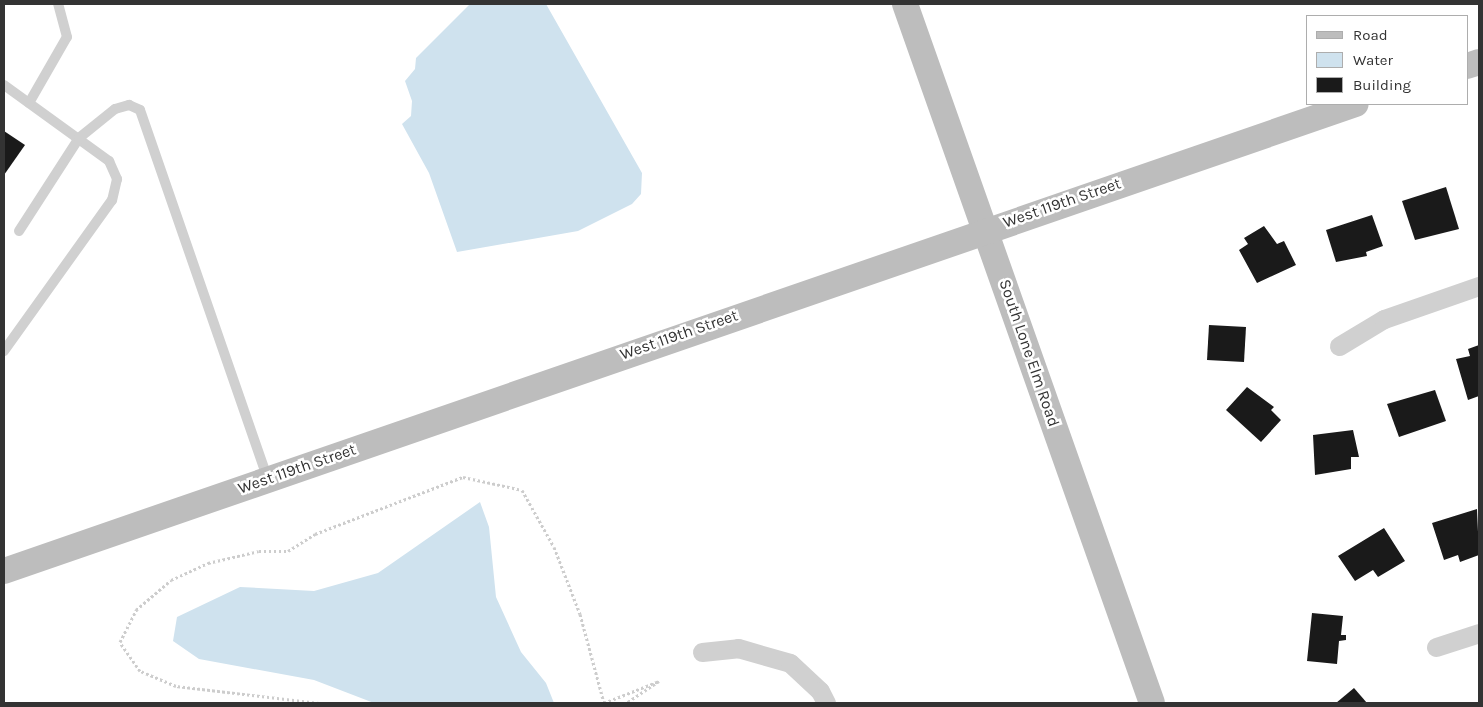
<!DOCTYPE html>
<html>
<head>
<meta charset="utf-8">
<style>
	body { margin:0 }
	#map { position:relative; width:1483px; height:707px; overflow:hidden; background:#fff; font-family:Karla,sans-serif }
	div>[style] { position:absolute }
	.water>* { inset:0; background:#cfe2ee }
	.building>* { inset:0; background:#1a1a1a }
	.path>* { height:3px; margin-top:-1.5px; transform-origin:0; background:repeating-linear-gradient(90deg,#cdcdcd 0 2.5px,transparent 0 5px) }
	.lane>* { height:10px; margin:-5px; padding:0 5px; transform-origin:5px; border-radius:5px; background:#d0d0d0 }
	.street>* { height:19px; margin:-9.5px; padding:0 9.5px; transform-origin:9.5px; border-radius:9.5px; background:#d0d0d0 }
	.secondary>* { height:26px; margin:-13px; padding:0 13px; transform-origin:13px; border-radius:13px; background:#bdbdbd }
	span { translate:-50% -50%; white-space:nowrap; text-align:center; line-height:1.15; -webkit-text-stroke:5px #fff; paint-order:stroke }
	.street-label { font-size:16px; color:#333 }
	.frame { position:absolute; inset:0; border:5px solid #333; pointer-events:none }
	.legend { position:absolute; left:1306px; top:15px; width:162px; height:90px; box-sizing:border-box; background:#fff; border:1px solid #adadad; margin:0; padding:6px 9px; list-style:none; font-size:15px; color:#333 }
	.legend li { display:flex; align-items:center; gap:10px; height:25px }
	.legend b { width:25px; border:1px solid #adadad }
</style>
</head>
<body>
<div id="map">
	<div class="water">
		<div style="clip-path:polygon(470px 4px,546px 4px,642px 173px,641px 194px,632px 204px,578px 231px,457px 252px,429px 173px,402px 124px,411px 116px,412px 101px,405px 81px,415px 69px,416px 58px)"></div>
		<div style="clip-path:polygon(480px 502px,489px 527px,496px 597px,521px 652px,546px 683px,554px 703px,374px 703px,314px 680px,199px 659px,173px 641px,177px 617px,240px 587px,314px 591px,378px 573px)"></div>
	</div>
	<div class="building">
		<div style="clip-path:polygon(4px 131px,25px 145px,4px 175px)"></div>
		<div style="clip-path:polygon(1446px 187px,1459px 229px,1415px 240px,1402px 201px)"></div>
		<div style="clip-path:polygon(1372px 215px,1383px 246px,1366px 252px,1367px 256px,1336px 262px,1326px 230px)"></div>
		<div style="clip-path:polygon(1264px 226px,1277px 244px,1284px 241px,1296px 265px,1257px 283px,1239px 250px,1248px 244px,1244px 238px)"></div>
		<div style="clip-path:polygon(1209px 325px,1246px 327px,1244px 362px,1207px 360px)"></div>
		<div style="clip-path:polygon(1479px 345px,1479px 396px,1468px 400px,1456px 359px,1470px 356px,1468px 349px)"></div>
		<div style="clip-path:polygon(1247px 387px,1274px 407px,1271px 410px,1281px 420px,1261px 442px,1226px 410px)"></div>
		<div style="clip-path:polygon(1435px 390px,1446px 421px,1399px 437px,1387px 404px)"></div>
		<div style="clip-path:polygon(1353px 430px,1359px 457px,1351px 457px,1351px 469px,1315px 475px,1313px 435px)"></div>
		<div style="clip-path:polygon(1477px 509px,1479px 555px,1460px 562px,1458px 555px,1444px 560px,1432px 523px)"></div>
		<div style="clip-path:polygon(1384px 528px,1405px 561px,1378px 577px,1373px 570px,1355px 581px,1338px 556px)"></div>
		<div style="clip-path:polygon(1312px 613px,1343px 616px,1341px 635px,1346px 635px,1346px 640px,1339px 641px,1337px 664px,1307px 661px)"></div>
		<div style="clip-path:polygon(1354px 688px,1367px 703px,1336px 703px)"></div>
	</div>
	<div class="path">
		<div style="left:319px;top:703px;width:144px;rotate:-173.2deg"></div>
		<div style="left:176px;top:686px;width:39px;rotate:-157deg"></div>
		<div style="left:140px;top:671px;width:35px;rotate:-125deg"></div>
		<div style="left:120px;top:642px;width:36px;rotate:-63deg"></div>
		<div style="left:136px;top:610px;width:46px;rotate:-40.6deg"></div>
		<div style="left:171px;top:580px;width:41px;rotate:-24.7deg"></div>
		<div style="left:208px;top:563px;width:52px;rotate:-13.2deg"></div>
		<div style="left:259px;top:551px;width:29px"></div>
		<div style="left:288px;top:551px;width:32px;rotate:-32deg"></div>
		<div style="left:315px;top:534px;width:159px;rotate:-21.1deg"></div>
		<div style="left:463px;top:477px;width:60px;rotate:12.4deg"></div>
		<div style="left:522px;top:490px;width:65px;rotate:60.7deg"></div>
		<div style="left:554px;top:547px;width:72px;rotate:68.8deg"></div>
		<div style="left:580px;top:614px;width:92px;rotate:74.9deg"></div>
		<div style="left:604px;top:703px;width:59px;rotate:-21.8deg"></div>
		<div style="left:659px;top:681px;width:40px;rotate:146deg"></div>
	</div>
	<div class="lane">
		<div style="left:4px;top:85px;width:130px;rotate:35.9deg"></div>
		<div style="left:109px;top:161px;width:20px;rotate:66deg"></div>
		<div style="left:117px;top:179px;width:22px;rotate:103deg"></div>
		<div style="left:112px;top:200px;width:186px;rotate:125.6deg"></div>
		<div style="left:29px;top:103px;width:76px;rotate:-60.1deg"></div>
		<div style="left:67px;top:37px;width:34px;rotate:-105deg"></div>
		<div style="left:19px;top:231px;width:111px;rotate:-57.2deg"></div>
		<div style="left:79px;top:138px;width:46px;rotate:-38.9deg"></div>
		<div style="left:115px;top:109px;width:15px;rotate:-16deg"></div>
		<div style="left:129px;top:105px;width:12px;rotate:24deg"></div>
		<div style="left:140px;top:110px;width:391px;rotate:70.9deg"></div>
	</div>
	<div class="street">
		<div style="left:1339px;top:346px;width:52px;rotate:-31deg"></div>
		<div style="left:1384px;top:319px;width:101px;rotate:-19.2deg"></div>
		<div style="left:1436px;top:647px;width:45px;rotate:-18deg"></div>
		<div style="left:702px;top:652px;width:36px;rotate:-6deg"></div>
		<div style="left:738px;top:648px;width:54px;rotate:16.1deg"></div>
		<div style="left:790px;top:663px;width:41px;rotate:43deg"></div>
		<div style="left:820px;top:691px;width:13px;rotate:63deg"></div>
	</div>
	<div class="secondary">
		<div style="left:905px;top:4px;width:741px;rotate:70.54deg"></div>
		<div style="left:1467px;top:66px;width:13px;rotate:-18deg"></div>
		<div style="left:4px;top:571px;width:1430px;rotate:-19.06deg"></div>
	</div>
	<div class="street-label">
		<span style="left:1062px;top:203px;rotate:-19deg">West 119th Street</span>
		<span style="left:679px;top:335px;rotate:-19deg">West 119th Street</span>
		<span style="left:1029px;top:353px;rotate:71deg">South Lone Elm Road</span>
		<span style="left:297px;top:469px;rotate:-19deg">West 119th Street</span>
	</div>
	<div class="frame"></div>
	<ul class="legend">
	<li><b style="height:6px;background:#bdbdbd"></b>Road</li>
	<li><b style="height:14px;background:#cfe2ee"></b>Water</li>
	<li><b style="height:14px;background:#1a1a1a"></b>Building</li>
	</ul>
</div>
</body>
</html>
